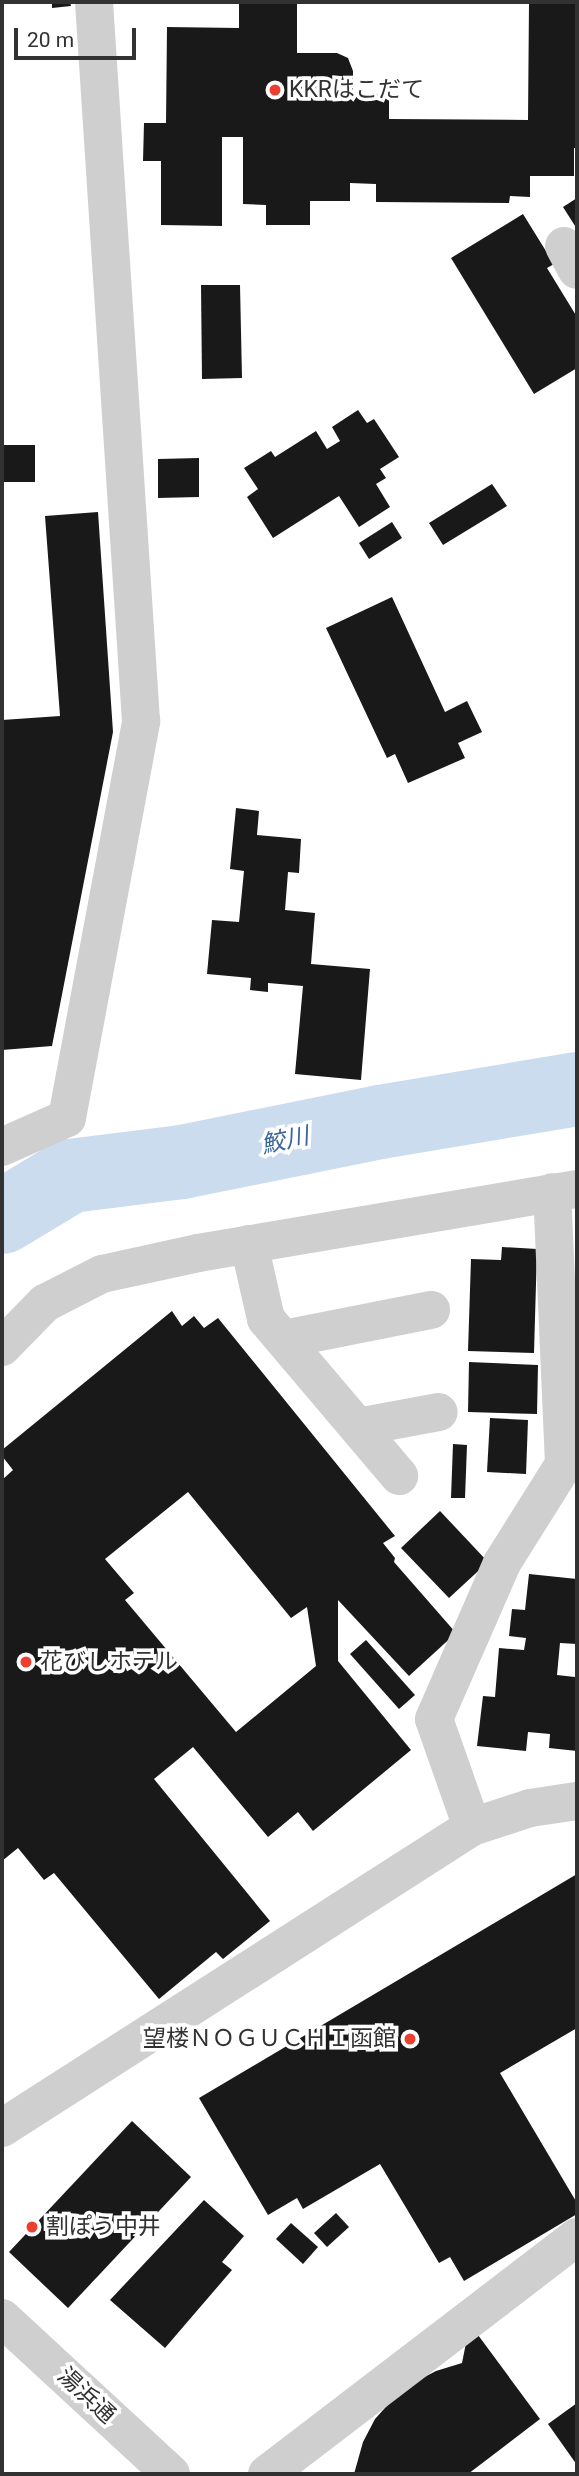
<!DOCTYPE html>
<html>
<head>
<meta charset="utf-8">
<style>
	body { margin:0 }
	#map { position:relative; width:579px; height:2476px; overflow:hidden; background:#fff; font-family:Roboto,"Noto Sans JP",sans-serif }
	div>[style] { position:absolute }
	.river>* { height:74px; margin:-37px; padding:0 37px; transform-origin:37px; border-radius:37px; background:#ccdcef }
	.building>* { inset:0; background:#191919 }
	.minor>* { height:38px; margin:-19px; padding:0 19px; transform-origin:19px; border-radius:19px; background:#cfcfcf }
	.dots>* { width:19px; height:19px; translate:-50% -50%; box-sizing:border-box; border:4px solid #fff; border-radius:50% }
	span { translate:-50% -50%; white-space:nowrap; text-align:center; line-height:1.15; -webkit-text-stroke:7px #fff; paint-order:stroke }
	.poi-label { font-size:23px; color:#323232 }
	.left { translate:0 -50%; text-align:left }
	.right { translate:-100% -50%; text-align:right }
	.street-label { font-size:23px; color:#323232 }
	.water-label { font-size:24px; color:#3b6699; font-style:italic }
	.frame { position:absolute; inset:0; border:4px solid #323232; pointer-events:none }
	.scale { position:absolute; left:14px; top:28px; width:122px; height:32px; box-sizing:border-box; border:4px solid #323232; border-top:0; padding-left:9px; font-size:21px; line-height:24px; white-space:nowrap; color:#323232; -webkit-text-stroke:5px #fff; paint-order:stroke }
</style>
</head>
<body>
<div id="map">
	<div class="river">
		<div style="left:2px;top:1217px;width:79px;rotate:-31.1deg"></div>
		<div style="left:70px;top:1176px;width:113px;rotate:-7.1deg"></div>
		<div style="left:182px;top:1162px;width:202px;rotate:-11.4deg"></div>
		<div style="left:380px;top:1122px;width:200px;rotate:-9.5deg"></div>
	</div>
	<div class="building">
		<div style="clip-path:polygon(52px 2px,70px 2px,71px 6px,52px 8px)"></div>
		<div style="clip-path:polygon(239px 2px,297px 2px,297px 53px,337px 53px,348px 58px,353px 71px,353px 93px,389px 94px,389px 119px,528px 120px,529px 2px,577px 2px,577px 148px,574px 148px,574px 176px,530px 176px,530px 197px,510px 196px,509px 203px,376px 202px,376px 184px,350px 183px,350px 201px,310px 201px,310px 225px,266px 225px,266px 205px,243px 204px,243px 137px,222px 137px,222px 226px,161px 225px,161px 161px,143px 161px,144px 123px,166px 123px,167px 27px,239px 28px)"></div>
		<div style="clip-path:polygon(577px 198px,577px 229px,563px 207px)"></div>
		<div style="clip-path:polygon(523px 214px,554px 264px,547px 268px,577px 317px,577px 368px,534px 394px,451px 258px)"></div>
		<div style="clip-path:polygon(201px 285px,240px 285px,242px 378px,202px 379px)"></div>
		<div style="clip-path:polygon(358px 410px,367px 423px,374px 419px,399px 457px,380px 469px,386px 478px,376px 484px,390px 507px,359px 527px,339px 496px,273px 538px,247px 497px,258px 489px,244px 468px,271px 451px,275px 457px,316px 431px,327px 449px,340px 441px,332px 427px)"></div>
		<div style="clip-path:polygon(2px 445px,35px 445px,35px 482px,2px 482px)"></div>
		<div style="clip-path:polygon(199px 458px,199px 497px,158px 498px,158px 459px)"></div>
		<div style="clip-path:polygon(492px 484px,507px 506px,443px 545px,429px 523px)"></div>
		<div style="clip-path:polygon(98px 512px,113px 732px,52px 1046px,2px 1050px,2px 720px,60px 716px,45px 516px)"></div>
		<div style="clip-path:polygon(392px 522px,402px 538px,369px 559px,359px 543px)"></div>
		<div style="clip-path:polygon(392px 597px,445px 712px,467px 701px,482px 732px,458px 743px,465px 758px,408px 783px,395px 754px,387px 758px,326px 628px)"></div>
		<div style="clip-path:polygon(236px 808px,259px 811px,257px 835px,301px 839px,299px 873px,288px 872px,285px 910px,315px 913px,311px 964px,370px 969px,361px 1080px,295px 1074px,303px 986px,268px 983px,268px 992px,250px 990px,251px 978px,207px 974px,212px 920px,239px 922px,244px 871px,230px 869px)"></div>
		<div style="clip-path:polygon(502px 1247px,537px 1249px,534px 1353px,468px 1351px,471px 1259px,501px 1260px)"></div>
		<div style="clip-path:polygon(evenodd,172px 1311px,182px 1326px,194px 1316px,204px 1328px,218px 1318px,395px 1536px,383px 1543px,395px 1558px,394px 1562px,456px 1633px,409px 1676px,338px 1600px,338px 1661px,411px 1750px,313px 1831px,298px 1812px,268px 1837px,193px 1747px,154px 1779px,270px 1921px,223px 1959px,216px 1952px,159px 1999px,54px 1873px,44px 1880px,18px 1848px,2px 1861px,2px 1480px,13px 1470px,2px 1456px,2px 1450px,172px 1311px,188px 1492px,291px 1618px,307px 1607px,316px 1666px,236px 1732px,125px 1600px,134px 1593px,105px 1559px,188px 1492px)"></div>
		<div style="clip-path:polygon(469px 1362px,538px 1365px,537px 1414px,468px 1412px)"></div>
		<div style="clip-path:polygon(490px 1418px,528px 1420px,526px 1474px,487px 1472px)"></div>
		<div style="clip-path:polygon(453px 1444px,467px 1445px,465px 1498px,451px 1498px)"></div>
		<div style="clip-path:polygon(440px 1511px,488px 1562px,449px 1598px,401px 1548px)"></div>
		<div style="clip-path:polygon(529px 1574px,577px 1579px,577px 1644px,560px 1643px,557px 1675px,575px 1677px,577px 1683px,577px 1751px,549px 1748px,550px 1734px,528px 1732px,526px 1751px,477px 1746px,483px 1696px,495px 1697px,499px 1648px,524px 1650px,526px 1638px,509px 1636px,512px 1609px,525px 1610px)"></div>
		<div style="clip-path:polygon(366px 1640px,415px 1695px,399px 1709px,350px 1654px)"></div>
		<div style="clip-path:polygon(577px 1874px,577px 2028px,500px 2073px,577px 2203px,577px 2214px,464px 2281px,450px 2257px,439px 2263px,380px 2164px,303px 2209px,297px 2198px,268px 2215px,199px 2098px)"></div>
		<div style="clip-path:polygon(132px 2121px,191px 2177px,68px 2308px,9px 2252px)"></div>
		<div style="clip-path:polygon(204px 2200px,244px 2236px,222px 2262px,232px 2270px,165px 2348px,110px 2300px)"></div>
		<div style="clip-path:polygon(336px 2213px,349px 2227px,327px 2247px,314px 2233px)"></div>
		<div style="clip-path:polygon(291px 2223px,318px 2247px,303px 2264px,276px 2239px)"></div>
		<div style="clip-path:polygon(478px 2335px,540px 2419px,468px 2474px,354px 2474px,363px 2442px,375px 2419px,393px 2399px,413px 2383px,436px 2371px,462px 2363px,466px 2343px)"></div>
		<div style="clip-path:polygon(577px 2403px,577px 2465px,548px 2424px)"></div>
	</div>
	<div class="minor">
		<div style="left:564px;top:246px;width:27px;rotate:62deg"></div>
		<div style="left:2px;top:1147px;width:71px;rotate:-24deg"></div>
		<div style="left:67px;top:1118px;width:404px;rotate:-79.4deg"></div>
		<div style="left:141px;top:721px;width:721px;rotate:-93.74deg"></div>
		<div style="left:249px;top:1244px;width:77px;rotate:77.2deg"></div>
		<div style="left:266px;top:1319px;width:206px;rotate:49.7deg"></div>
		<div style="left:284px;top:1339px;width:150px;rotate:-11.2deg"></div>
		<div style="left:2px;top:1347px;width:62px;rotate:-45.7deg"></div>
		<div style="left:45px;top:1303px;width:64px;rotate:-27deg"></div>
		<div style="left:102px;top:1274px;width:98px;rotate:-12.3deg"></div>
		<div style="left:198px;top:1253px;width:383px;rotate:-9.6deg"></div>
		<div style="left:358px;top:1427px;width:82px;rotate:-10.5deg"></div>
		<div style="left:472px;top:1827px;width:114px;rotate:-109.4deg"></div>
		<div style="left:434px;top:1719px;width:170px;rotate:-66.4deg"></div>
		<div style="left:502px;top:1563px;width:117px;rotate:-57.9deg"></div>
		<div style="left:564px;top:1464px;width:272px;rotate:-92.5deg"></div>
		<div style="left:2px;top:2128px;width:558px;rotate:-32.64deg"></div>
		<div style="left:472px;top:1827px;width:61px;rotate:-18.1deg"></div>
		<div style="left:530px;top:1808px;width:48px;rotate:-8.5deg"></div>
		<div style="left:2px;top:2318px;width:230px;rotate:42.7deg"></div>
		<div style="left:267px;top:2474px;width:390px;rotate:-37.4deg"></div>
	</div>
	<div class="dots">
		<div style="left:275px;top:90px;background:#ed3f2f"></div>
		<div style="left:26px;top:1662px;background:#ed3f2f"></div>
		<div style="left:410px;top:2039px;background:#ed3f2f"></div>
		<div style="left:32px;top:2227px;background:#ed3f2f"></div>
	</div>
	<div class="poi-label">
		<span class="left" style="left:289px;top:90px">KKRはこだて</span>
		<span class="left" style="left:40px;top:1662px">花びしホテル</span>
		<span class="right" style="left:396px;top:2039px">望楼ＮＯＧＵＣＨＩ函館</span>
		<span class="left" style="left:46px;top:2227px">割ぽう中井</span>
	</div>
	<div class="street-label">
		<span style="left:86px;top:2396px;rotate:43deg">湯浜通</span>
	</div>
	<div class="water-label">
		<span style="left:285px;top:1141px;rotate:-12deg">鮫川</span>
	</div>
	<div class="frame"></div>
	<div class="scale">20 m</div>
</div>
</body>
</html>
